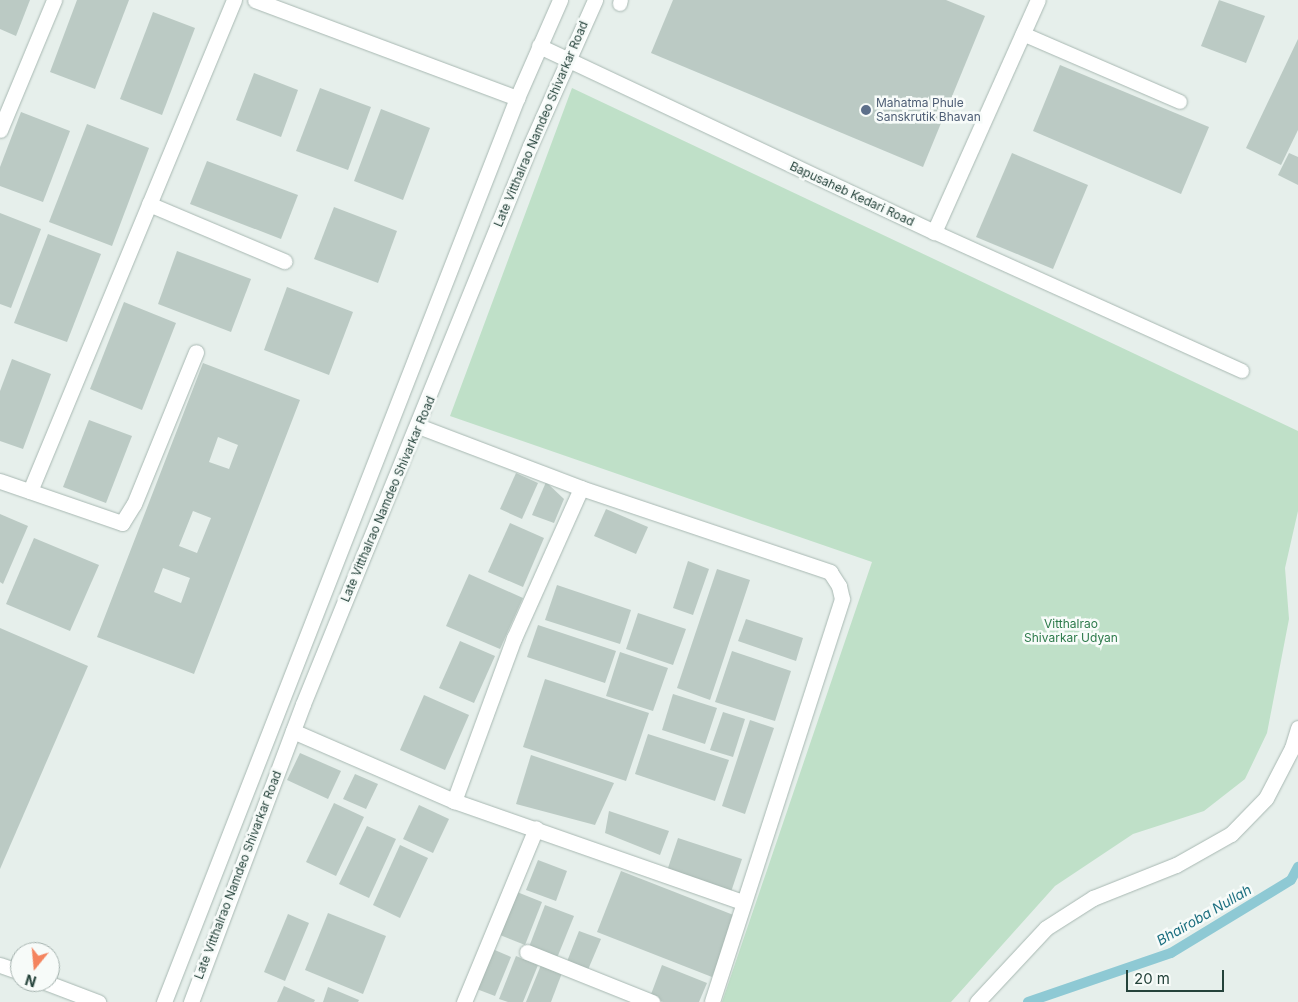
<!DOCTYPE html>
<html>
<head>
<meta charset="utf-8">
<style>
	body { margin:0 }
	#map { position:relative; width:1298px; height:1002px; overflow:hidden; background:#e6efeb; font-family:Inter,sans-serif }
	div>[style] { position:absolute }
	.green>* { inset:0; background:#bfe0c8 }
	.stream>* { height:10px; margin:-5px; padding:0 5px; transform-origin:5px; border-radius:5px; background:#8ec9d4 }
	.building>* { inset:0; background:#bbcac4 }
	.roads { filter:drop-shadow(0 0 1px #a8b8b2) drop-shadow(0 0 1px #a8b8b2) }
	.service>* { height:14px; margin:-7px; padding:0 7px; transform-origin:7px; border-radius:7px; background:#fff }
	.minor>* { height:15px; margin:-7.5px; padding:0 7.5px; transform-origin:7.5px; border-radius:7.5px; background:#fff }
	.secondary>* { height:15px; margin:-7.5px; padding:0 7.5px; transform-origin:7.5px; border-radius:7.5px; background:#fff }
	.dots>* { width:14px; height:14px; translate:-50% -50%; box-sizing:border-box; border:2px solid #f7fbf9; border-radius:50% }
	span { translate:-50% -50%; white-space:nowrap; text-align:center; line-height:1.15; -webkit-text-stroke:5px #f7fbf9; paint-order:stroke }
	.service-label { font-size:12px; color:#4e5e75 }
	.left { translate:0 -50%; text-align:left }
	.street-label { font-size:12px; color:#24423a }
	.park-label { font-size:12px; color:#2d7a4b }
	.water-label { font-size:14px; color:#1c6f80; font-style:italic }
	.north { position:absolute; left:10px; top:942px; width:50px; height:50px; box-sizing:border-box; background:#f7fbf9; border:1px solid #a3b1ad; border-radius:50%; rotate:197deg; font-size:14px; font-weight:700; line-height:20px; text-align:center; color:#24423a }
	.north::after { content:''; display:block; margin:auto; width:18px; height:22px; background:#f4845f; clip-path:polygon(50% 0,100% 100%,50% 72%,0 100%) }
	.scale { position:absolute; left:1126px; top:970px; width:98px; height:22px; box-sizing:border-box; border:2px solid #24423a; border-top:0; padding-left:6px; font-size:15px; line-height:18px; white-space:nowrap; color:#24423a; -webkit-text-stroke:4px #f7fbf9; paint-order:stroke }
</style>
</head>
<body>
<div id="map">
	<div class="green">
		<div style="clip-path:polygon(572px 88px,1298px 431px,1298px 511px,1285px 568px,1289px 619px,1267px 733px,1245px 779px,1204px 811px,1133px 834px,1055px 886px,951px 1002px,722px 1002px,872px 562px,450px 416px)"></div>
	</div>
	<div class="stream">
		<div style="left:1028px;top:1002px;width:151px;rotate:-18.9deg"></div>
		<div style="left:1171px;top:953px;width:140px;rotate:-31.3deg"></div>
		<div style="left:1291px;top:880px;width:15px;rotate:-62deg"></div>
	</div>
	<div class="building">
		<div style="clip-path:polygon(0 0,30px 0,16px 36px,0 29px)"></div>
		<div style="clip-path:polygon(77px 0,129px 0,95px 89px,50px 72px)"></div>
		<div style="clip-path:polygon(673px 0,946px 0,985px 16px,923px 167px,651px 53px)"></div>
		<div style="clip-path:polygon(1219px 0,1265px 16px,1246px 63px,1201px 46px)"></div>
		<div style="clip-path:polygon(153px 12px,195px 28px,162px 115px,120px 99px)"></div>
		<div style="clip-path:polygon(1298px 39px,1298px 130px,1281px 165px,1246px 148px)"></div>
		<div style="clip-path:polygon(1060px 65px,1209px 127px,1181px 194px,1033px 131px)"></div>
		<div style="clip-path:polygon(254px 73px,298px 90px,281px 137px,236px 120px)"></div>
		<div style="clip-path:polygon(320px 88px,371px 107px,348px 170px,296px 151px)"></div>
		<div style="clip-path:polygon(381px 109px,430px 128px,403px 200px,354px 181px)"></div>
		<div style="clip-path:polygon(21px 112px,70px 131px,43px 202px,0 186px,0 167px)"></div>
		<div style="clip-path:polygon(87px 124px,149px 148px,112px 246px,49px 222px)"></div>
		<div style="clip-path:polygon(1012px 153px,1088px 185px,1053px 269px,976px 237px)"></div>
		<div style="clip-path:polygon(1289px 153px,1298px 157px,1298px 185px,1278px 175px)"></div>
		<div style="clip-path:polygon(207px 161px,298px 195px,281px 239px,190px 204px)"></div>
		<div style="clip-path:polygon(334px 207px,397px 231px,378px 283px,314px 259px)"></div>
		<div style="clip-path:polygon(0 213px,41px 229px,11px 308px,0 304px)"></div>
		<div style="clip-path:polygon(48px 234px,101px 254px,67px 342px,14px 323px)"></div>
		<div style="clip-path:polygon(177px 251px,251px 279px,231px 332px,158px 304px)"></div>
		<div style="clip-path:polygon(287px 287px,353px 312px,329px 375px,264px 350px)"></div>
		<div style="clip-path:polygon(124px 302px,176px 323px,142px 410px,90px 389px)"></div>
		<div style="clip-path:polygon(12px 359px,51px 374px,23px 449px,0 441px,0 391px)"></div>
		<div style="clip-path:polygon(evenodd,203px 363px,300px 400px,194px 674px,97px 637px,203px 363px,218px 437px,238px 445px,229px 469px,209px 462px,218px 437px,203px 363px,193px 511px,211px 518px,197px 553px,179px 546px,193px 511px,203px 363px,163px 568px,190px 578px,181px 603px,154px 592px,163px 568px)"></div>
		<div style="clip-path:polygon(89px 420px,132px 436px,106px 503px,63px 487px)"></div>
		<div style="clip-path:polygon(516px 473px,538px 483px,522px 519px,500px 509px)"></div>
		<div style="clip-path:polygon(546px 482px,564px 499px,554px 523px,532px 515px)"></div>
		<div style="clip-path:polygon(606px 509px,648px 527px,636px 554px,594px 536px)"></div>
		<div style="clip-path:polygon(0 514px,28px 526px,3px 584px,0 582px)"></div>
		<div style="clip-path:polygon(510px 523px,544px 538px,523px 587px,488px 572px)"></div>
		<div style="clip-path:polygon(34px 538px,99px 565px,70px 631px,6px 604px)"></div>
		<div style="clip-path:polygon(688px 561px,709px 569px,693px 615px,673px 608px)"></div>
		<div style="clip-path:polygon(717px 569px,750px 580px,710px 700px,677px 688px)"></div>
		<div style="clip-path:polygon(469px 574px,523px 598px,500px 649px,446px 626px)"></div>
		<div style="clip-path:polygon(557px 585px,631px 610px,620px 644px,545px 620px)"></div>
		<div style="clip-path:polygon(638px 613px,686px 629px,673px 665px,626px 649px)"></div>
		<div style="clip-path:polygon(746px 619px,803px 638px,796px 661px,738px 641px)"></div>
		<div style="clip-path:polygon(538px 625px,616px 651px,605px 683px,527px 657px)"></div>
		<div style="clip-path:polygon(0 628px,88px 666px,0 869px)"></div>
		<div style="clip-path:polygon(460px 641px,495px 656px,474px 703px,439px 688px)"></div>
		<div style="clip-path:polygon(732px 651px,791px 671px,775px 721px,715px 702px)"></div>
		<div style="clip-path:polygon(620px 652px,668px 668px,653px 711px,606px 696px)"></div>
		<div style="clip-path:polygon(545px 679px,649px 713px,626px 781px,523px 747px)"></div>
		<div style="clip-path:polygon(673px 694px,717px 708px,705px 744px,662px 730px)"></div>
		<div style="clip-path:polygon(424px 695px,469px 715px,445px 770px,400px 750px)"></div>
		<div style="clip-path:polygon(723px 712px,745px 719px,733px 757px,710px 750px)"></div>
		<div style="clip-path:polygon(750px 720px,774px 728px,745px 814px,722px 806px)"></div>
		<div style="clip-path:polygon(648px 734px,729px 760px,715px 801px,635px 774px)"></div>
		<div style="clip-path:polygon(300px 753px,341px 771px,328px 799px,287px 780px)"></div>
		<div style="clip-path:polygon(531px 755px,614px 783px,595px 825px,516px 804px)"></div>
		<div style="clip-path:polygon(355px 774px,378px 784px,366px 809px,343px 799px)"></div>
		<div style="clip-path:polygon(334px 803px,364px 817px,336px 876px,306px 862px)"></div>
		<div style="clip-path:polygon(419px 805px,449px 819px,433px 853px,403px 839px)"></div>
		<div style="clip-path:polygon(609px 811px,669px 831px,660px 855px,605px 833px)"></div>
		<div style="clip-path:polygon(367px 826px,396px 839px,369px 898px,339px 884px)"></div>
		<div style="clip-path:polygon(678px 838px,742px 859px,730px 895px,666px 874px)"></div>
		<div style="clip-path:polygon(400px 845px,428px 858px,400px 918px,373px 905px)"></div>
		<div style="clip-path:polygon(538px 860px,567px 871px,556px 901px,526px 890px)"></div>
		<div style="clip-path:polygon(621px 871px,736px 916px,712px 977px,597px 932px)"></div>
		<div style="clip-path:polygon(512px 890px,542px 902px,525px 945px,495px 933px)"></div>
		<div style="clip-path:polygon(545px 905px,574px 916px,557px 958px,529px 947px)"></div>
		<div style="clip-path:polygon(328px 913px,386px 936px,363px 994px,305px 970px)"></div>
		<div style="clip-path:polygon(288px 914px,309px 923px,285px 981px,264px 972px)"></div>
		<div style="clip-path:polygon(579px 931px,601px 939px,587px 972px,566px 964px)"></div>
		<div style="clip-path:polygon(490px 948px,511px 957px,495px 996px,474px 988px)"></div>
		<div style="clip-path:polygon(516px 956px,538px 965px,523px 1002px,508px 1002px,499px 999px)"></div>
		<div style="clip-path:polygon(541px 965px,562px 973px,551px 1002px,526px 1002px)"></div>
		<div style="clip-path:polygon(662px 965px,707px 983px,699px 1002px,663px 1002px,650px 997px)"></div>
		<div style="clip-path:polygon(284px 986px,315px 1000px,314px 1002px,277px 1002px)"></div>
		<div style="clip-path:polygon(328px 987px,359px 1000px,358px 1002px,323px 1002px)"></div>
	</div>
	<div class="roads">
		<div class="service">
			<div style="left:620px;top:4px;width:4px;rotate:-76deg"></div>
			<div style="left:1023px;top:34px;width:171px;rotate:23.4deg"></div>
			<div style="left:934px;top:232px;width:338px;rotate:24.3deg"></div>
		</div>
		<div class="minor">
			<div style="left:255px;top:0;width:280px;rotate:20.5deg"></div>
			<div style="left:539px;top:46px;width:437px;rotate:25.2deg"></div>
			<div style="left:934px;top:232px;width:254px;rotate:-65.9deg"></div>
			<div style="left:0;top:130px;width:141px;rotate:-67.4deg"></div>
			<div style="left:149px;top:204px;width:147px;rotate:22.9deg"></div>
			<div style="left:418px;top:426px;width:174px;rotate:20.8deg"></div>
			<div style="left:581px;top:488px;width:263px;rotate:18.6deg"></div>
			<div style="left:830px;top:572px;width:17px;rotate:57deg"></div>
			<div style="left:839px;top:586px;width:13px;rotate:77deg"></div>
			<div style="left:842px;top:599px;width:423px;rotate:107.9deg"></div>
			<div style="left:0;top:481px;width:129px;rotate:19deg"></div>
			<div style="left:122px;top:523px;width:22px;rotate:-58deg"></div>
			<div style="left:134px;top:504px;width:164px;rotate:-67.8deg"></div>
			<div style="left:30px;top:491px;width:532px;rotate:-67.44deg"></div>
			<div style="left:293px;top:731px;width:176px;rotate:23.5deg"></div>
			<div style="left:454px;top:801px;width:306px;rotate:19.3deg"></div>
			<div style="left:454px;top:801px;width:174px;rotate:-69.8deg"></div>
			<div style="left:514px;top:638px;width:164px;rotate:-65.9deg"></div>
			<div style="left:527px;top:952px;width:135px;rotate:21.8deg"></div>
			<div style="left:0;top:965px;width:21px;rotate:19deg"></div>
			<div style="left:45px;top:982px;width:57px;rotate:20.7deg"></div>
			<div style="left:464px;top:1002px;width:188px;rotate:-67.5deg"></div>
			<div style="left:977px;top:1002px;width:101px;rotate:-47deg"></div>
			<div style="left:1046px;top:928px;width:56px;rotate:-32.6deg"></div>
			<div style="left:1093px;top:898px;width:89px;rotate:-21.7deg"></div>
			<div style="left:1176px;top:865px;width:63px;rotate:-29.4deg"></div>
			<div style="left:1231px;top:834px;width:50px;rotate:-45.8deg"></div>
			<div style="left:1266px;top:798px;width:56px;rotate:-62.5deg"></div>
			<div style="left:1292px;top:748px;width:21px;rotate:-73deg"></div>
		</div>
		<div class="secondary">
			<div style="left:164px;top:1002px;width:970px;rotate:-68.67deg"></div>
			<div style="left:517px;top:98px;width:107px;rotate:-66.3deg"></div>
			<div style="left:191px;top:1002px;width:318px;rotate:-69.4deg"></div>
			<div style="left:303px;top:704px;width:602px;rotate:-67.86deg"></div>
			<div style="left:530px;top:146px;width:160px;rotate:-66deg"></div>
		</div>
	</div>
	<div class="dots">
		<div style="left:866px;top:110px;background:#5c6f8a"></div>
	</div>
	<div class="service-label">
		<span class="left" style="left:876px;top:110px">Mahatma Phule<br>Sanskrutik Bhavan</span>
	</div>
	<div class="street-label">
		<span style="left:541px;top:124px;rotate:-67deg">Late Vitthalrao Namdeo Shivarkar Road</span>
		<span style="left:852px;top:194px;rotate:25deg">Bapusaheb Kedari Road</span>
		<span style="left:388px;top:499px;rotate:-67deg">Late Vitthalrao Namdeo Shivarkar Road</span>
		<span style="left:238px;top:875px;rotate:-69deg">Late Vitthalrao Namdeo Shivarkar Road</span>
	</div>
	<div class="park-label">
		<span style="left:1071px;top:631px">Vitthalrao<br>Shivarkar Udyan</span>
	</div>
	<div class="water-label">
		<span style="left:1204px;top:915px;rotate:-30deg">Bhairoba Nullah</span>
	</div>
	<div class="north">N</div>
	<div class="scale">20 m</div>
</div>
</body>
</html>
